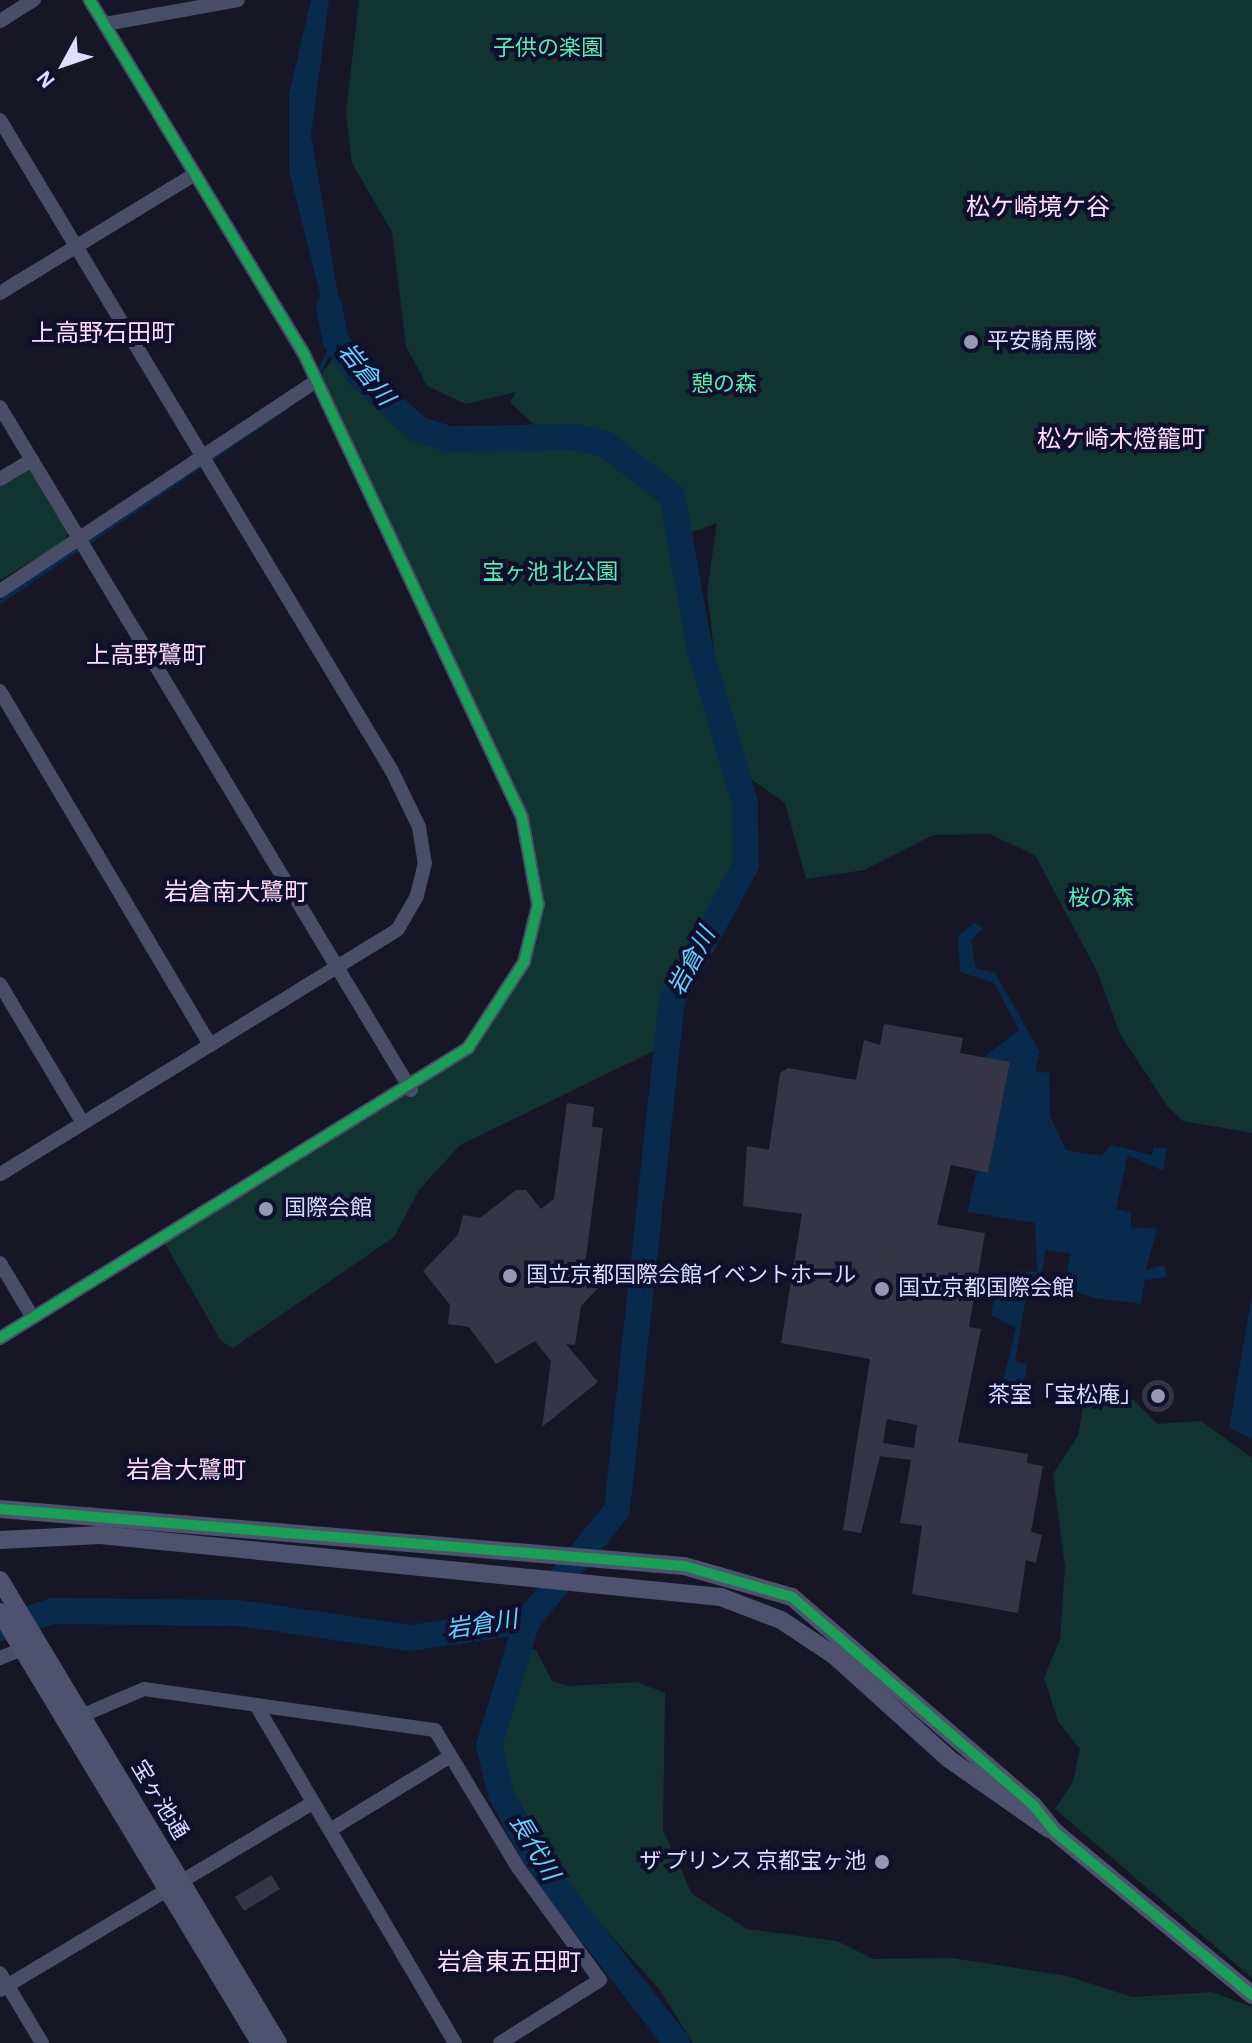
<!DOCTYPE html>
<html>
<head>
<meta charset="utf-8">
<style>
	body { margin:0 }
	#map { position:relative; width:1252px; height:2043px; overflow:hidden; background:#161627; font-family:"Alegreya Sans","Noto Sans JP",sans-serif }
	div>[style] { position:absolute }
	.green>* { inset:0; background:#123431 }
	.water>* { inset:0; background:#072a4d }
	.stream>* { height:4px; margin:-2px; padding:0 2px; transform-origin:2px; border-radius:2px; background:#072a4d }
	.river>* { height:26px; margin:-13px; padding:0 13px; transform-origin:13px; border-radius:13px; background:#072a4d }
	.building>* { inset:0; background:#363548 }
	.round { border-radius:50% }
	.street>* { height:14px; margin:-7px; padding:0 7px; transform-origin:7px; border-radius:7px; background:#4a4d68 }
	.secondary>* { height:18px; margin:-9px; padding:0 9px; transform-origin:9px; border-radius:9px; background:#4e526e }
	.cycleway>* { height:10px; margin:-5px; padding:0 5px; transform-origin:5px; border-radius:5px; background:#1a9f57 }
	.dots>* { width:22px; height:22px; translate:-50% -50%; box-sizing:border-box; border:4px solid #0f0f2e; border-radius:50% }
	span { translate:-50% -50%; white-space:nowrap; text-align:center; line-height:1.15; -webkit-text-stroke:8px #0f0f2e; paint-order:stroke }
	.park-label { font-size:22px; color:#5aedb2 }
	.poi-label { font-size:22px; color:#dcddff }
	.left { translate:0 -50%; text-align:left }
	.right { translate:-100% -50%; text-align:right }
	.street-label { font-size:22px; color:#dcddff }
	.neighbourhood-label { font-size:24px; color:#ffdef8 }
	.water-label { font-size:24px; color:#6ad0ff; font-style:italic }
	.north { position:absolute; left:24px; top:24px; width:80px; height:80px; -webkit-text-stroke:6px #0f0f2e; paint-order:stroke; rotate:230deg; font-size:22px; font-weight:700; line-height:32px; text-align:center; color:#dcddff }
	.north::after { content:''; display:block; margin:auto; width:28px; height:36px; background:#dcddff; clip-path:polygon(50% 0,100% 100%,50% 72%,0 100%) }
</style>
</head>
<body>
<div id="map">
	<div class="green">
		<div style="clip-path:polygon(359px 0,1252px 0,1252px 1133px,1183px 1121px,1168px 1107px,1120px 1034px,1098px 973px,1035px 855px,989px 834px,933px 835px,864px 870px,806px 879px,785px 803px,749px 778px,721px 708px,707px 592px,717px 523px,687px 534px,667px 475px,620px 442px,534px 425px,510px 402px,516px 392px,466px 404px,427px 386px,406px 346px,392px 232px,352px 163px,346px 113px)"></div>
		<div style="clip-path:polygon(339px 351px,351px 380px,403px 434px,424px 444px,583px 441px,668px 495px,701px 691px,712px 704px,739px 796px,741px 851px,671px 997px,664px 1046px,460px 1145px,419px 1190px,394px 1237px,233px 1348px,221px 1341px,163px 1240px,468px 1048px,533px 935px,532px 846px,316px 381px)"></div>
		<div style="clip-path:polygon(25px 468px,34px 471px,68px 530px,65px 541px,0 580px,0 483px)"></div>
		<div style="clip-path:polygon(1122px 1388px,1157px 1424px,1201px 1421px,1252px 1458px,1252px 1978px,1055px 1809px,1073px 1782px,1080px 1749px,1058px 1721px,1044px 1678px,1060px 1639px,1065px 1567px,1053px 1474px,1078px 1436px,1085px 1396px,1105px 1400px)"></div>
		<div style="clip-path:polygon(522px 1649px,536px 1650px,552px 1681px,568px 1686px,637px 1682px,665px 1693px,663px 1830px,692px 1894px,747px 1929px,837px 1941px,873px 1959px,952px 1958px,1067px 1976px,1132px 1997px,1212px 1992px,1252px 2007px,1252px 2043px,693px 2043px,659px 1989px,544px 1861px,511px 1804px,499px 1762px)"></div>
	</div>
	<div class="water">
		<div style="clip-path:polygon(311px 0,329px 0,311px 136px,343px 323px,334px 349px,289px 171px,289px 94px)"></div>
		<div style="clip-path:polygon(974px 923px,983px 928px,971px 940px,976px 968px,995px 973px,1040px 1052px,1035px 1071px,1049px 1073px,1050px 1116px,1066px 1150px,1101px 1156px,1111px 1145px,1152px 1155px,1154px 1147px,1167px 1149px,1163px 1171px,1128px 1155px,1116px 1209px,1131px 1213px,1131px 1227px,1157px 1229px,1146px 1270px,1164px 1265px,1167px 1277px,1145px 1280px,1141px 1304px,1094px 1298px,1065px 1288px,1070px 1254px,1046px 1250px,1038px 1293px,1027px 1291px,1015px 1361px,1027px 1364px,1024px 1385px,1003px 1381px,1016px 1328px,991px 1315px,998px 1278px,1016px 1281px,1020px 1271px,1037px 1272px,1035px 1223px,967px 1212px,977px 1171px,988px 1173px,1010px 1063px,984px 1057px,1019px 1030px,994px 983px,960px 972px,958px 936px)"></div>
		<div style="clip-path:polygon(1252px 1296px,1252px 1439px,1229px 1428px)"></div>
	</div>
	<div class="stream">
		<div style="left:319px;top:372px;width:34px;rotate:-64deg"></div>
		<div style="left:0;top:602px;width:346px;rotate:-34.1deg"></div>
	</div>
	<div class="river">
		<div style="left:329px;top:307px;width:33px;rotate:79deg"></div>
		<div style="left:335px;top:339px;width:43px;rotate:56.3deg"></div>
		<div style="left:359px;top:375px;width:80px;rotate:42.5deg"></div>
		<div style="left:418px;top:429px;width:33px;rotate:18deg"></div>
		<div style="left:449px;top:439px;width:126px;rotate:-0.9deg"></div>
		<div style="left:575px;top:437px;width:31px;rotate:13deg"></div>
		<div style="left:605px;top:444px;width:85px;rotate:37.8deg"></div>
		<div style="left:672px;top:496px;width:157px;rotate:79.7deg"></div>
		<div style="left:700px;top:650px;width:159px;rotate:73.6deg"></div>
		<div style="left:745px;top:803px;width:62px;rotate:89.1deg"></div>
		<div style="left:746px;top:865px;width:154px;rotate:118.7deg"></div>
		<div style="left:672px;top:1000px;width:513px;rotate:96.16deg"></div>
		<div style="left:617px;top:1510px;width:143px;rotate:129deg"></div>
		<div style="left:527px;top:1621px;width:131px;rotate:106.9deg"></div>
		<div style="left:489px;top:1746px;width:49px;rotate:76deg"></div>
		<div style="left:501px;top:1794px;width:82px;rotate:61.6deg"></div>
		<div style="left:540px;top:1866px;width:224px;rotate:52.3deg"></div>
		<div style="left:0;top:1628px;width:56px;rotate:-17.8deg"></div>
		<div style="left:53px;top:1611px;width:187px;rotate:0.6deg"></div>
		<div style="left:240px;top:1613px;width:172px;rotate:8.4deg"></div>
		<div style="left:410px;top:1638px;width:118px;rotate:-8.3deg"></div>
	</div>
	<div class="building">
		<div style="clip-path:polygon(evenodd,884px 1024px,963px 1038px,960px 1053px,1010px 1062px,988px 1173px,951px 1165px,937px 1225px,985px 1233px,969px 1327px,981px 1329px,958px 1442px,1028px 1454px,1027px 1463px,1043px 1466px,1031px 1532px,1042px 1535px,1036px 1563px,1026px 1560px,1018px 1613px,912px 1594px,922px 1526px,900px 1523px,911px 1460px,880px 1456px,861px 1533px,843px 1530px,870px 1359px,781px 1343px,802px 1214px,743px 1206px,747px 1146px,769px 1150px,780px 1073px,788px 1068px,856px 1080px,864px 1040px,880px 1045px,884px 1024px,887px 1419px,917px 1425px,914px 1448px,883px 1443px,887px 1419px)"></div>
		<div style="clip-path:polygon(567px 1103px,594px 1107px,592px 1127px,603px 1128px,585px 1265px,600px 1286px,581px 1306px,575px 1345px,566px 1344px,598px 1382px,542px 1427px,551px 1361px,535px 1341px,496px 1364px,469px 1327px,448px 1324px,450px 1305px,423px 1271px,458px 1235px,463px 1215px,480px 1218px,516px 1190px,526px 1190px,541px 1209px,554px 1199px)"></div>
		<div class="round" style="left:1142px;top:1380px;width:32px;height:32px"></div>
		<div style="clip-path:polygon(271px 1875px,280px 1889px,244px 1911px,235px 1897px)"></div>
	</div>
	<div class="street">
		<div style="left:0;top:21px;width:40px;rotate:-32deg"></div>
		<div style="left:105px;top:24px;width:135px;rotate:-10.2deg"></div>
		<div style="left:0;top:120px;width:760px;rotate:58.95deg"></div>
		<div style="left:392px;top:771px;width:62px;rotate:64.3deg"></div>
		<div style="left:419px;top:827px;width:36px;rotate:81deg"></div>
		<div style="left:425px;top:863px;width:34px;rotate:104deg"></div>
		<div style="left:417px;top:896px;width:39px;rotate:120deg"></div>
		<div style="left:397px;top:930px;width:466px;rotate:148.4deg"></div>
		<div style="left:0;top:293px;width:228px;rotate:-31.4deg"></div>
		<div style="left:0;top:407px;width:797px;rotate:58.96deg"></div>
		<div style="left:0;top:479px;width:37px;rotate:-31deg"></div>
		<div style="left:0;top:591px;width:379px;rotate:-33.6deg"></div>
		<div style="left:0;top:691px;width:412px;rotate:59.3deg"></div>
		<div style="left:0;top:984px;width:162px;rotate:59.2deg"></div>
		<div style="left:0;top:1263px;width:64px;rotate:59deg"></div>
		<div style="left:0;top:1338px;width:551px;rotate:-31.78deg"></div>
		<div style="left:468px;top:1048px;width:103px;rotate:-56.9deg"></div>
		<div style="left:524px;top:962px;width:59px;rotate:-76.2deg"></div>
		<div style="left:538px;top:905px;width:89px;rotate:-100.3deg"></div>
		<div style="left:522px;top:817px;width:512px;rotate:-115.21deg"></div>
		<div style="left:304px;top:354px;width:414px;rotate:-121.2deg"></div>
		<div style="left:0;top:1658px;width:24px;rotate:-22deg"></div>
		<div style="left:256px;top:1705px;width:181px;rotate:8deg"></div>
		<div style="left:435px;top:1730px;width:162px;rotate:58.9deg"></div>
		<div style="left:519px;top:1869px;width:137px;rotate:53.9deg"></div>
		<div style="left:600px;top:1980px;width:118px;rotate:147.8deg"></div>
		<div style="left:74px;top:1719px;width:76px;rotate:-23.2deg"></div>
		<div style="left:144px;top:1689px;width:113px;rotate:8.1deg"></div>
		<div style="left:256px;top:1705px;width:392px;rotate:59.5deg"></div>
		<div style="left:330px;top:1830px;width:140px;rotate:-31.5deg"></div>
		<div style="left:0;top:1973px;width:82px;rotate:59deg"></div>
		<div style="left:0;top:1990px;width:365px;rotate:-30.9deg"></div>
	</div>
	<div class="secondary">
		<div style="left:0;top:1509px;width:686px;rotate:4.76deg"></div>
		<div style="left:684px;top:1566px;width:112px;rotate:16deg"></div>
		<div style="left:792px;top:1597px;width:318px;rotate:40.8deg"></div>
		<div style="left:1033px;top:1805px;width:35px;rotate:51deg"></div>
		<div style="left:1055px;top:1832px;width:256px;rotate:39.6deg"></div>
		<div style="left:0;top:1540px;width:100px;rotate:-2.9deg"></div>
		<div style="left:100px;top:1535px;width:624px;rotate:5.7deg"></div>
		<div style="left:721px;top:1597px;width:64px;rotate:21deg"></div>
		<div style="left:781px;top:1620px;width:65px;rotate:33.7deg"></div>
		<div style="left:835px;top:1656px;width:154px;rotate:42.1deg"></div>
		<div style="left:949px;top:1759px;width:122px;rotate:35deg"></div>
		<div style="left:0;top:1580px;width:540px;rotate:59.02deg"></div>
		<div style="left:0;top:1612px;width:503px;rotate:58.9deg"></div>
	</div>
	<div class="cycleway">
		<div style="left:0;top:1338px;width:551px;rotate:-31.78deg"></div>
		<div style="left:468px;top:1048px;width:103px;rotate:-56.9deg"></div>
		<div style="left:524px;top:962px;width:59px;rotate:-76.2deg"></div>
		<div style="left:538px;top:905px;width:89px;rotate:-100.3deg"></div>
		<div style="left:522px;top:817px;width:512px;rotate:-115.21deg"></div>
		<div style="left:304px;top:354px;width:414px;rotate:-121.2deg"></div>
		<div style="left:0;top:1509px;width:686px;rotate:4.76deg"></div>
		<div style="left:684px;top:1566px;width:112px;rotate:16deg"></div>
		<div style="left:792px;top:1597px;width:318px;rotate:40.8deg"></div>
		<div style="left:1033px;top:1805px;width:35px;rotate:51deg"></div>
		<div style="left:1055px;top:1832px;width:256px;rotate:39.6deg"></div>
	</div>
	<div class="dots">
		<div style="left:971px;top:342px;background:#9797b3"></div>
		<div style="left:266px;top:1209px;background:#9797b3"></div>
		<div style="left:510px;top:1276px;background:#9797b3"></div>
		<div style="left:882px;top:1289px;background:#9797b3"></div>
		<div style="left:1158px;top:1396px;background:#9797b3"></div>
		<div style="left:882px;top:1862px;background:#9797b3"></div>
	</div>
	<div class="park-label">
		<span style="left:548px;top:49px">子供の楽園</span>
		<span style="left:724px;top:385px">憩の森</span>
		<span style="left:550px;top:573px">宝ヶ池 北公園</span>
		<span style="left:1101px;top:899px">桜の森</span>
	</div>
	<div class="poi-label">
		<span class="left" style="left:987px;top:342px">平安騎馬隊</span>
		<span class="left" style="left:284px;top:1209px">国際会館</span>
		<span class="left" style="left:526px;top:1276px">国立京都国際会館イベントホール</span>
		<span class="left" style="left:898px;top:1289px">国立京都国際会館</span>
		<span class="right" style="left:1142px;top:1396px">茶室「宝松庵」</span>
		<span class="right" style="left:866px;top:1862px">ザ プリンス 京都宝ヶ池</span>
	</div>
	<div class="street-label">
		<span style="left:159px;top:1800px;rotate:59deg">宝ヶ池通</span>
	</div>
	<div class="neighbourhood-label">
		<span style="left:1038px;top:209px">松ケ崎境ケ谷</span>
		<span style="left:103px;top:335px">上高野石田町</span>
		<span style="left:1121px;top:441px">松ケ崎木燈籠町</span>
		<span style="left:146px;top:657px">上高野鷺町</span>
		<span style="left:236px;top:894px">岩倉南大鷺町</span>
		<span style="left:186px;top:1472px">岩倉大鷺町</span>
		<span style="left:509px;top:1964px">岩倉東五田町</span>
	</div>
	<div class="water-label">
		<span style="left:365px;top:375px;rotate:51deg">岩倉川</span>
		<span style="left:693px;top:962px;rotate:-62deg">岩倉川</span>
		<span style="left:482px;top:1626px;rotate:-9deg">岩倉川</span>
		<span style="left:533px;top:1848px;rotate:59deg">長代川</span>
	</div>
	<div class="north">N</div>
</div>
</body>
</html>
